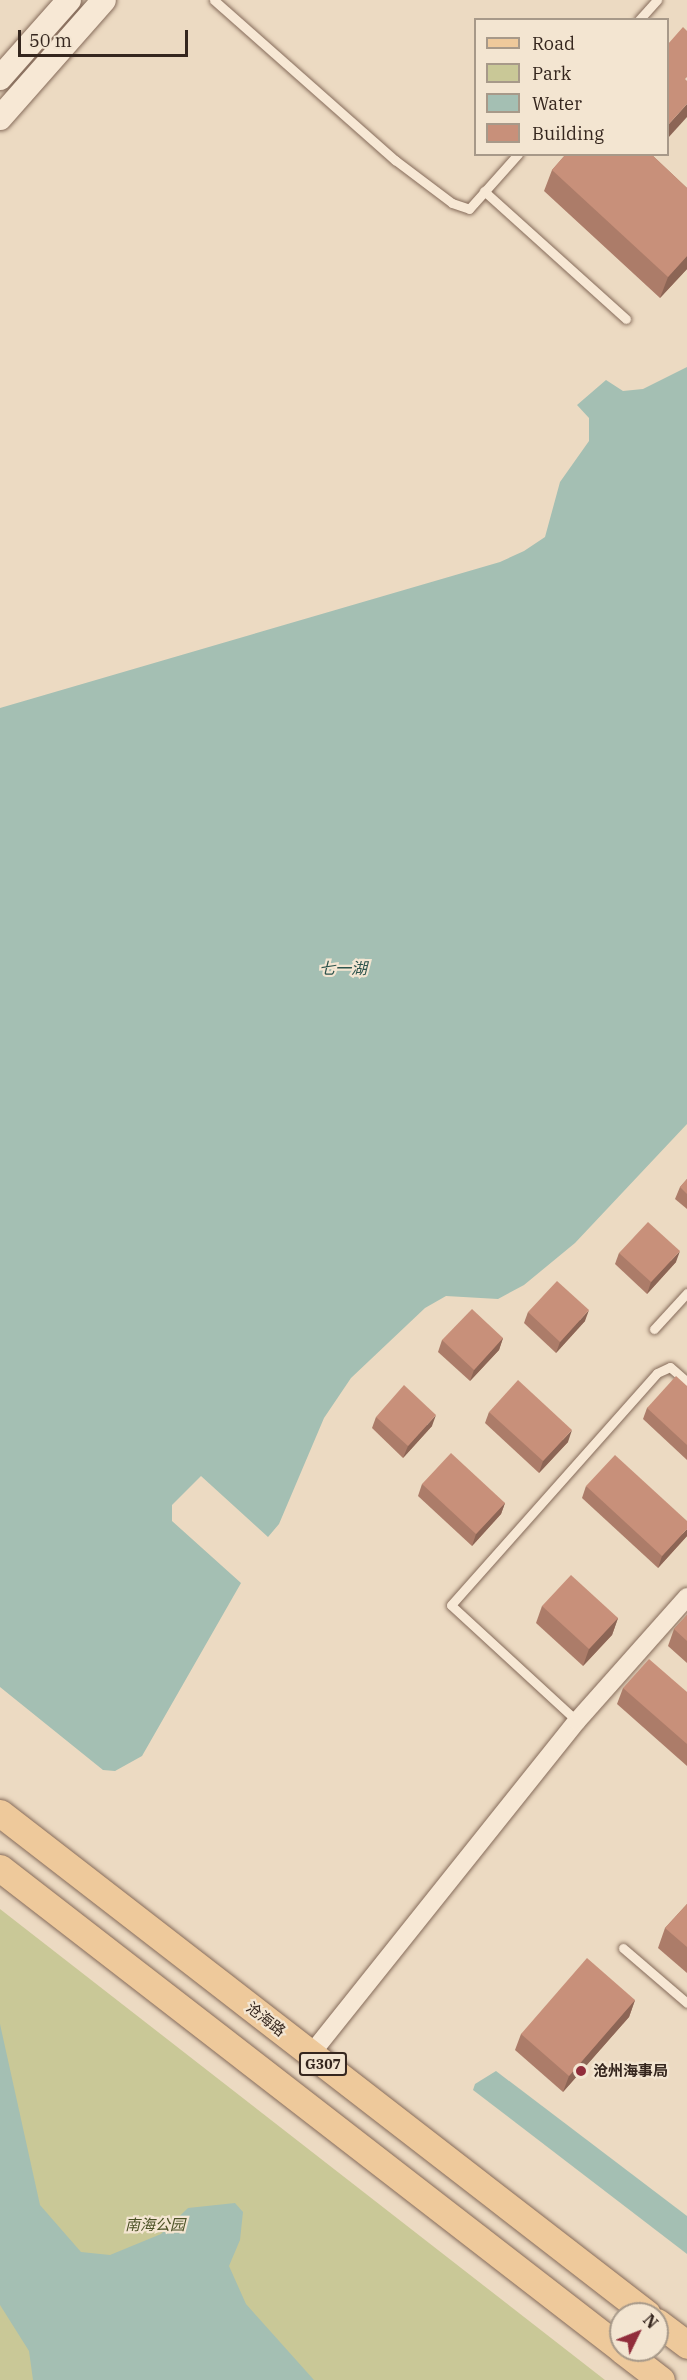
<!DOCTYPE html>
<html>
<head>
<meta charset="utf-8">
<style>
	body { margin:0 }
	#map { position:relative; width:687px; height:2380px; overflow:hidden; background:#ecdac2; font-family:"IBM Plex Serif","Noto Sans SC",serif }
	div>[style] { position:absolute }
	.green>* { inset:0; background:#c9c897 }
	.water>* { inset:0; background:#a4bfb3 }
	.roads { filter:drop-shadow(0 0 2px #856b5a) drop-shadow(0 0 2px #856b5a) }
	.service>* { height:9px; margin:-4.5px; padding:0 4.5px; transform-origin:4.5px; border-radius:4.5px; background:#f7e8d5 }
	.minor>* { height:18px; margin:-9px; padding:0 9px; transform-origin:9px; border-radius:9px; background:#f7e8d5 }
	.secondary>* { height:24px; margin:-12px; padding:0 12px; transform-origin:12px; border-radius:12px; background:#f7e8d5 }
	.primary>* { height:27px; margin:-13.5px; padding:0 13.5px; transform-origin:13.5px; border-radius:13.5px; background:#eec99b }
	.wall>* { inset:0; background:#ac7c69 }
	.shaded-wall>* { inset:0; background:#8c6555 }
	.building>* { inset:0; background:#c8907a }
	.dots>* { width:16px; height:16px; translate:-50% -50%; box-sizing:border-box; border:3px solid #f3e5d1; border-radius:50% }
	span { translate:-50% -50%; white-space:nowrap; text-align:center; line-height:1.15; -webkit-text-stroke:4.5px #f3e5d1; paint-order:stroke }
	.shield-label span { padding:2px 4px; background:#f3e5d1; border:2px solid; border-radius:4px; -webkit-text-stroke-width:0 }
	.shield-label { font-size:14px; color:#35261e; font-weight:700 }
	.street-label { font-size:15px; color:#35261e }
	.poi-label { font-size:15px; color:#35261e; font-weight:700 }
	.left { translate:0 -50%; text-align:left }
	.park-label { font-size:15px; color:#4b5125; font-style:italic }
	.water-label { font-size:16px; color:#2e544d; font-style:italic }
	.legend { position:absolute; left:474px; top:18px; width:195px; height:138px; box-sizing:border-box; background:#f3e5d1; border:2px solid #a79989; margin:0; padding:8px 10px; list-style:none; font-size:18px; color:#35261e }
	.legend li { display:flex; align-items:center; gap:12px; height:30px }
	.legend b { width:30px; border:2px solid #a79989 }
	.north { position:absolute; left:609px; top:2302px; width:60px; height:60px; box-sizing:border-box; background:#f3e5d1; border:2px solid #a79989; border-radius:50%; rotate:47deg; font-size:16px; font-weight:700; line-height:24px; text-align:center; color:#35261e }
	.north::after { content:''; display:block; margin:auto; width:21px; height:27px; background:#912d3b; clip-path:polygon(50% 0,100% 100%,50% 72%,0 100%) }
	.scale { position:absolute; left:18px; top:30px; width:170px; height:27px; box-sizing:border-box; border:3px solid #35261e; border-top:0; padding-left:8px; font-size:18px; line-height:21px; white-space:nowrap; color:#35261e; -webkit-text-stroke:4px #f3e5d1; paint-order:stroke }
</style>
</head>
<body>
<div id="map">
	<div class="green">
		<div style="clip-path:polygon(0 1909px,605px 2380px,0 2380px)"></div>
	</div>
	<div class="water">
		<div style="clip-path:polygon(687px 367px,687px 1124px,575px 1243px,524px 1285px,498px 1299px,446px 1296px,425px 1308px,351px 1378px,324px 1418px,279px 1524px,268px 1537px,201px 1476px,172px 1505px,172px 1521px,241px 1583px,142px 1756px,115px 1771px,103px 1770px,0 1687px,0 708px,500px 562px,524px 551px,545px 537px,560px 482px,589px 441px,589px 418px,577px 405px,606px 380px,623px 391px,643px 389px)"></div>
		<div style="clip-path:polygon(0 2024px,40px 2205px,81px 2252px,110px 2255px,161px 2234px,188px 2208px,235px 2203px,243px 2212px,240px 2240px,229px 2266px,246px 2304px,314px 2380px,33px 2380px,29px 2351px,0 2305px)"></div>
		<div style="clip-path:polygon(496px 2071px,687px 2216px,687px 2254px,473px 2090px,475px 2084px)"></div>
	</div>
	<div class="roads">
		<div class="service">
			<div style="left:214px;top:0;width:242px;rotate:41.5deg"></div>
			<div style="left:395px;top:160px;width:71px;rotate:37deg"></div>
			<div style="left:452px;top:203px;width:18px;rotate:19deg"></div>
			<div style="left:469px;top:209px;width:74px;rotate:-48.3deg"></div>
			<div style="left:639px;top:20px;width:27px;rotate:-48deg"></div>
			<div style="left:484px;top:191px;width:191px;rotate:42deg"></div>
			<div style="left:654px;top:1329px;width:49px;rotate:-47.5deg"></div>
			<div style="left:577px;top:1721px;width:171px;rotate:-137.4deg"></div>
			<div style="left:451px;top:1605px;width:310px;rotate:-48.4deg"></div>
			<div style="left:657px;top:1373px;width:14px;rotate:-25deg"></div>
			<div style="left:670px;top:1367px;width:23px;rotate:41deg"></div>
			<div style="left:623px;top:1948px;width:84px;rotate:40.7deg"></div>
		</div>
		<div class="minor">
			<div style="left:311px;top:2054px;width:426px;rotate:-51.4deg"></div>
			<div style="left:577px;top:1721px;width:166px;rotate:-48.4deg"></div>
		</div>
		<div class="secondary">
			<div style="left:0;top:78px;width:104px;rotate:-48.5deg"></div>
			<div style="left:0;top:118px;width:157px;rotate:-48.6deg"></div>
		</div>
		<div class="primary">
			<div style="left:0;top:1813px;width:818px;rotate:37.75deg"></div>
			<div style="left:0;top:1868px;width:785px;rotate:37.76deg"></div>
			<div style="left:657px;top:2322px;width:38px;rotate:37deg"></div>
			<div style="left:622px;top:2350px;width:49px;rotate:37.6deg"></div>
		</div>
	</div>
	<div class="wall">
		<div style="clip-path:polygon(566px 154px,652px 154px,652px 155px,687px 188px,687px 269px,660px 298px,544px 191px,552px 170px)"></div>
		<div style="clip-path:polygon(687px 1179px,687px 1209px,675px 1199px,680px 1187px)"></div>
		<div style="clip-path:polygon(619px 1253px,676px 1262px,647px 1294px,615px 1264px)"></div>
		<div style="clip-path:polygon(528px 1312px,585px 1321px,556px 1353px,524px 1323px)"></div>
		<div style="clip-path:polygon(503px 1338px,499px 1350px,470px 1381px,438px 1352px,442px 1340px)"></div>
		<div style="clip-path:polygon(687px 1386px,687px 1460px,643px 1419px,647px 1408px)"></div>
		<div style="clip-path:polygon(489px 1412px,568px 1442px,539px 1473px,485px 1423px)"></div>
		<div style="clip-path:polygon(376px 1417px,432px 1426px,403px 1458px,372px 1428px)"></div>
		<div style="clip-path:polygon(422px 1484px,505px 1503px,501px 1514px,472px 1546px,418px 1496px)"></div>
		<div style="clip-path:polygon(586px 1486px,687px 1536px,658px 1568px,582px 1498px)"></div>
		<div style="clip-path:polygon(542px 1606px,618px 1618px,612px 1635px,583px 1666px,536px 1623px)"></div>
		<div style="clip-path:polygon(687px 1615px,687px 1663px,668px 1646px,674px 1629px)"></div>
		<div style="clip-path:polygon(623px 1688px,687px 1692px,687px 1766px,617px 1704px)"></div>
		<div style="clip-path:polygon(687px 1904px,687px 1973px,658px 1948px,665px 1928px)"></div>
		<div style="clip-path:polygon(635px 2000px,629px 2017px,563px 2092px,515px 2050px,521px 2034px)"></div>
	</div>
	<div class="shaded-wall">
		<div style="clip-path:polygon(687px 104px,687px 117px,668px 138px,668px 125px)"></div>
		<div style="clip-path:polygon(687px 256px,687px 269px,660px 298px,668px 277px)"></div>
		<div style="clip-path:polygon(680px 1251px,676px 1262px,647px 1294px,651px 1282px)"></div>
		<div style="clip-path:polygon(589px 1310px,585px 1321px,556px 1353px,560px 1342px)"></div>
		<div style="clip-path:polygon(503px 1338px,499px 1350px,470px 1381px,474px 1370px)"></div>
		<div style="clip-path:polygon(436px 1415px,432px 1426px,403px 1458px,408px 1446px)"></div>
		<div style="clip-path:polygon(572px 1430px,568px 1442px,539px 1473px,543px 1461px)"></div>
		<div style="clip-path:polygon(505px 1503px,501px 1514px,472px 1546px,476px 1534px)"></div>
		<div style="clip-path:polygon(687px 1529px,687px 1536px,658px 1568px,662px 1556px)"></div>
		<div style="clip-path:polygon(618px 1618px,612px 1635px,583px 1666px,589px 1649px)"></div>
		<div style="clip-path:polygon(635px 2000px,629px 2017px,563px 2092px,569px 2076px)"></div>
	</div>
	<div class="building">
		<div style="clip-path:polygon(683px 27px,687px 31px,687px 77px,685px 79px,687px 81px,687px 104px,668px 125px,668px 44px)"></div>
		<div style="clip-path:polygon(566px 154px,651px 154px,687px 188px,687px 256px,668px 277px,552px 170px)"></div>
		<div style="clip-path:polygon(687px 1179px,687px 1194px,680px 1187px)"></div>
		<div style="clip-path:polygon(648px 1222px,680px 1251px,651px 1282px,619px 1253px)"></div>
		<div style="clip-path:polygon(557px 1281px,589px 1310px,560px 1342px,528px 1312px)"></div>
		<div style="clip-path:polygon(472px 1309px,503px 1338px,474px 1370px,442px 1340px)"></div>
		<div style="clip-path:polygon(676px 1376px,687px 1386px,687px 1445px,647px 1408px)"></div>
		<div style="clip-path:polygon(518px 1380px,572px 1430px,543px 1461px,489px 1412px)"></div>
		<div style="clip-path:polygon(404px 1385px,436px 1415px,408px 1446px,376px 1417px)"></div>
		<div style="clip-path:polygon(451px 1453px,505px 1503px,476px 1534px,422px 1484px)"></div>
		<div style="clip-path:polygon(615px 1455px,687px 1521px,687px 1529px,662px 1556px,586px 1486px)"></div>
		<div style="clip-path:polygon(571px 1575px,618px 1618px,589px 1649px,542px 1606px)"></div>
		<div style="clip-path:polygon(687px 1615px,687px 1641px,674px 1629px)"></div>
		<div style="clip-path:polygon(649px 1659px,687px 1692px,687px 1744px,623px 1688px)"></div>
		<div style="clip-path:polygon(687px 1904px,687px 1947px,665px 1928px)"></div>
		<div style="clip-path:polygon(587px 1958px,635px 2000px,569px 2076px,521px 2034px)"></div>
	</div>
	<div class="dots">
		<div style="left:581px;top:2071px;background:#912d3b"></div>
	</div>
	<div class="shield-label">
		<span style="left:323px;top:2064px">G307</span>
	</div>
	<div class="street-label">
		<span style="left:266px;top:2019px;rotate:38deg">沧海路</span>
	</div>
	<div class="poi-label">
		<span class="left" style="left:593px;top:2071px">沧州海事局</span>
	</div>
	<div class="park-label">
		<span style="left:155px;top:2225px">南海公园</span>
	</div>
	<div class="water-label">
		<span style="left:343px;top:968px">七一湖</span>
	</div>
	<ul class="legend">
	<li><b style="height:8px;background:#eec99b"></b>Road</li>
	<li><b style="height:16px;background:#c9c897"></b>Park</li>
	<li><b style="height:16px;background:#a4bfb3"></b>Water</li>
	<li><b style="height:16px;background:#c8907a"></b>Building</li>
	</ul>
	<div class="north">N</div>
	<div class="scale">50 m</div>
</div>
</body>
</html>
